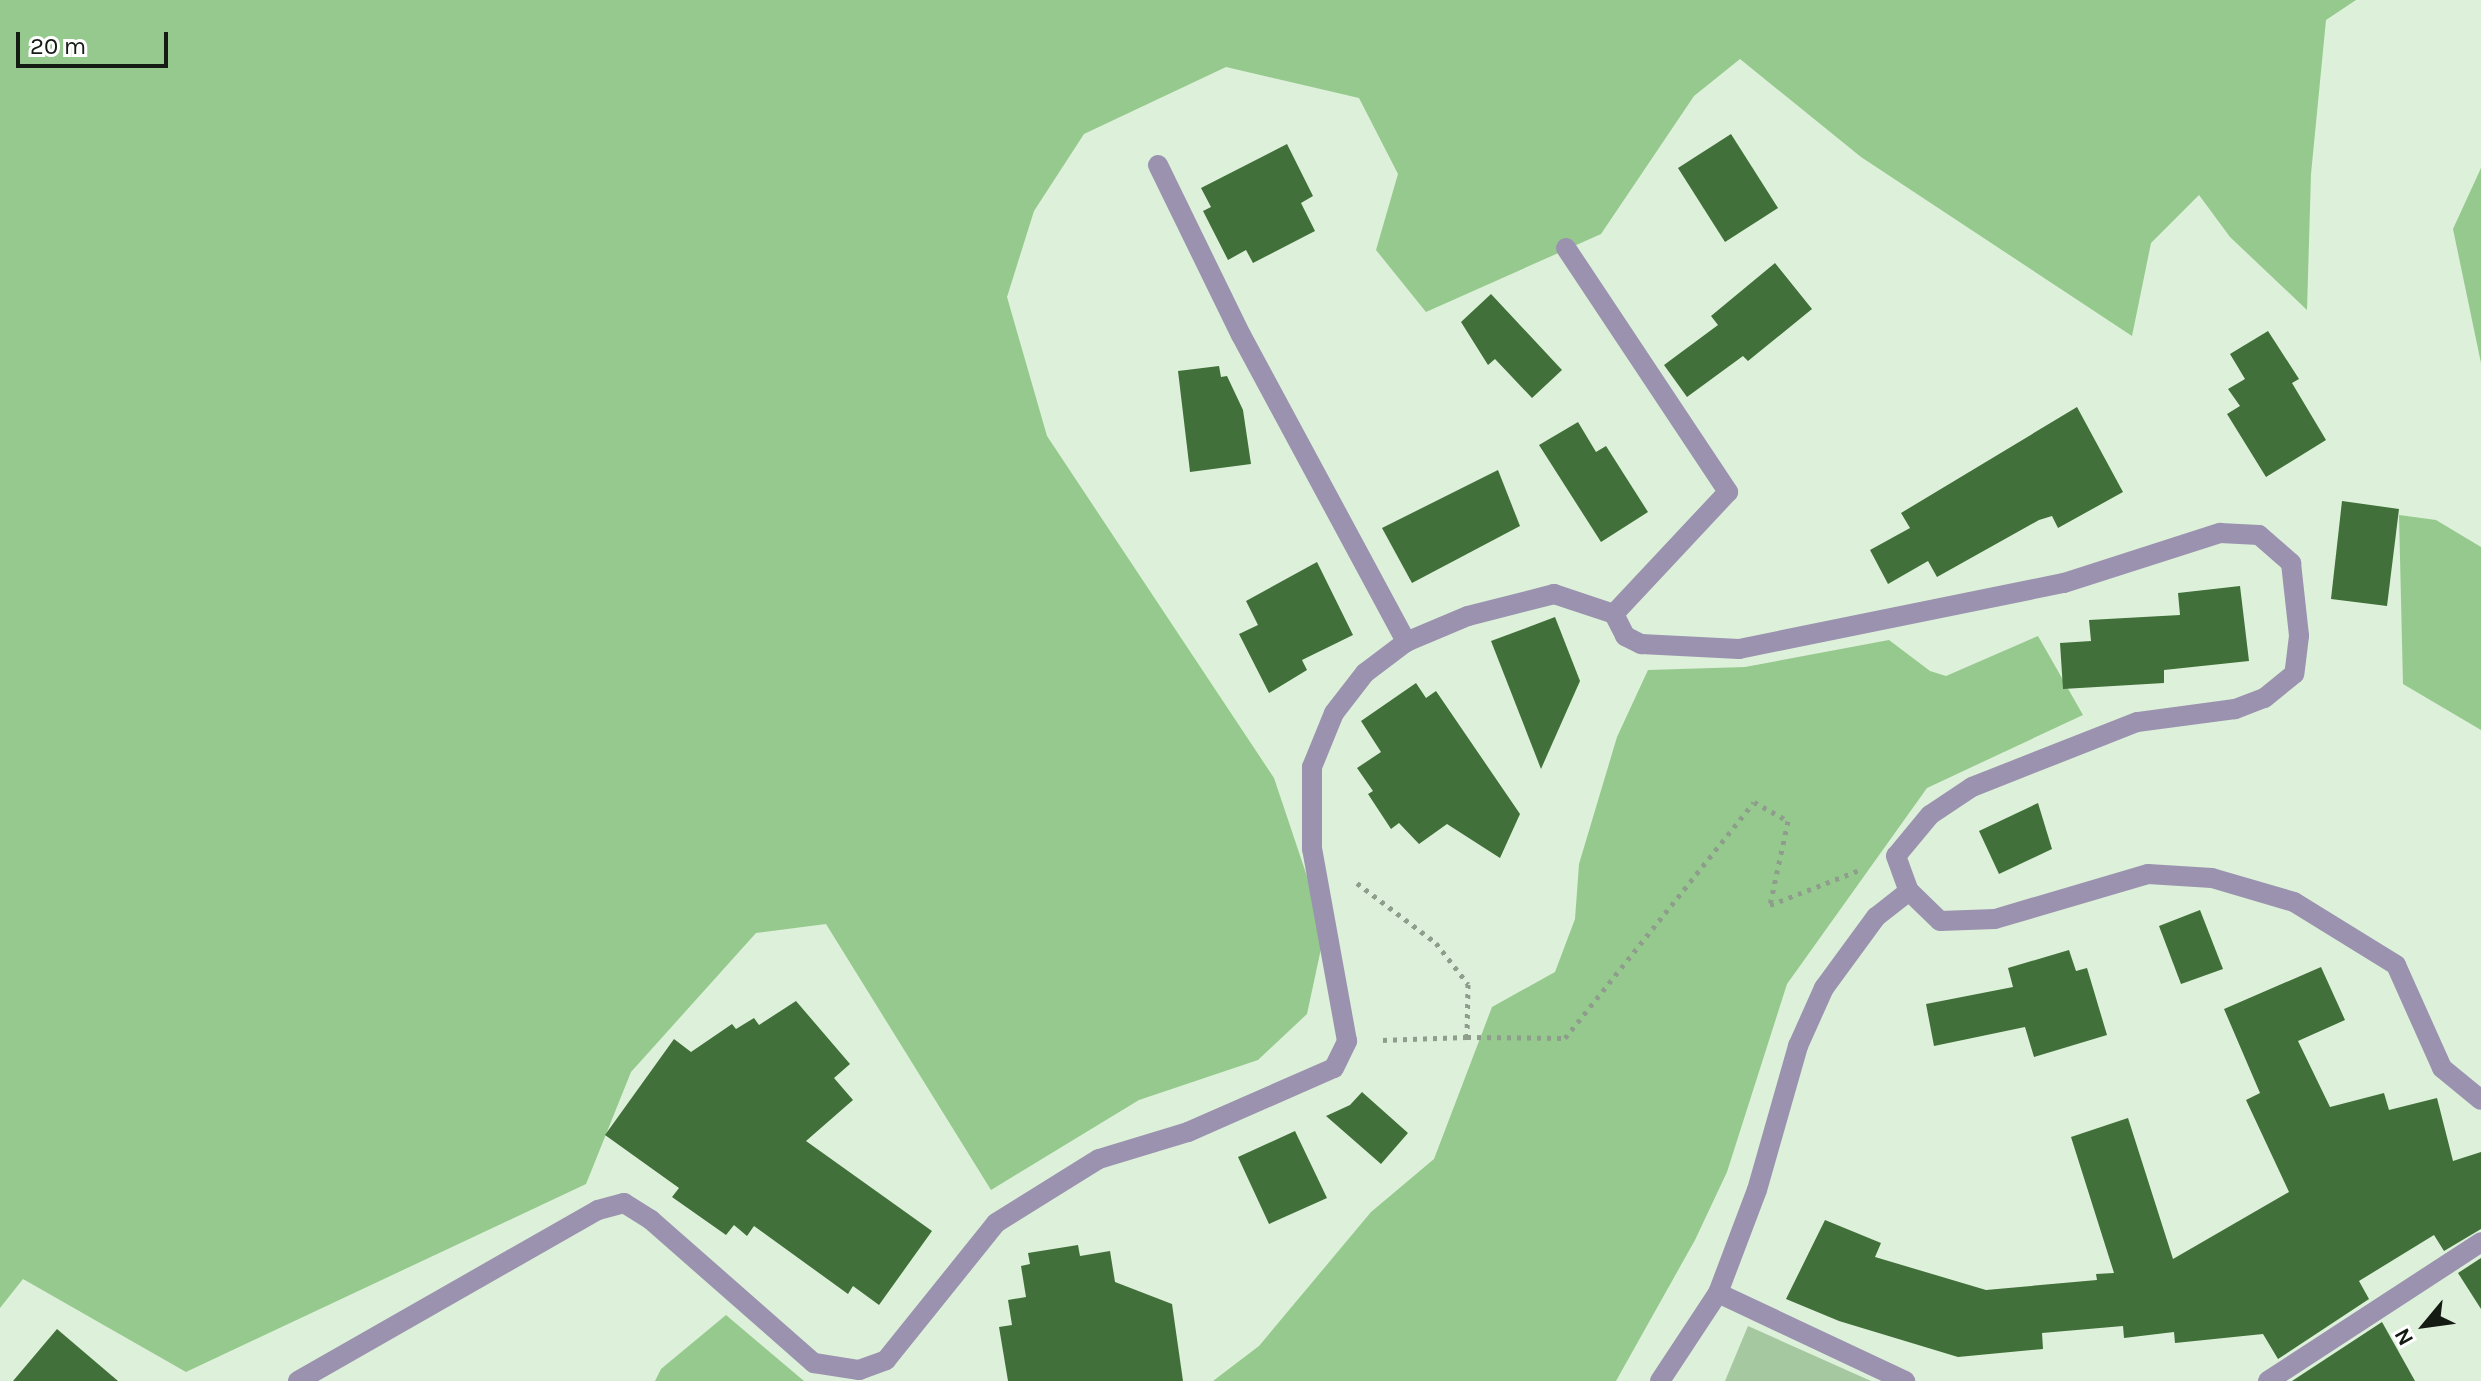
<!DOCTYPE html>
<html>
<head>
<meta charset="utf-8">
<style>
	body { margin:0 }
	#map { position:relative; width:2481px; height:1381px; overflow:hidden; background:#ddf0d9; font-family:Karla,sans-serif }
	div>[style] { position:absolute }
	.green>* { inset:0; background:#a5c8a0 }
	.forest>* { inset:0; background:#96c98e }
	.building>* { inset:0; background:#41703a }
	.path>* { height:5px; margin-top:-2.5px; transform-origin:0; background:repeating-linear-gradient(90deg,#8f9d8c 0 4px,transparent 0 10px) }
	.street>* { height:20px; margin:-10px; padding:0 10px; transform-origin:10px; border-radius:10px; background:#9a92af }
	span { translate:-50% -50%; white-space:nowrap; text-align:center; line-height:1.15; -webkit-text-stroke:6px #fff; paint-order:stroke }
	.north { position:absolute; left:2385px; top:1285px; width:80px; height:80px; -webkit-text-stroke:6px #fff; paint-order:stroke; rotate:241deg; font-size:22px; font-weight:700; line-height:32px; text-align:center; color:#141b13 }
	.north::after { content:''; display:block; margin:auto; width:28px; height:36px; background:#141b13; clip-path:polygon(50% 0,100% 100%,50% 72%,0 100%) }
	.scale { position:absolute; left:16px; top:32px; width:152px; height:36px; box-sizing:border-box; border:4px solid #141b13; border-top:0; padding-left:10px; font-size:24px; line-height:28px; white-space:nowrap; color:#141b13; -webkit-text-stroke:6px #fff; paint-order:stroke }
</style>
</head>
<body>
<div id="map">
	<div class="green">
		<div style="clip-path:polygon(1748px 1326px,1871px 1381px,1725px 1381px)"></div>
	</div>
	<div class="forest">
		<div style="clip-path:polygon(0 0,2356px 0,2326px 20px,2311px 174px,2307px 310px,2230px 237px,2199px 195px,2151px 243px,2132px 336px,1861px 157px,1740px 59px,1694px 96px,1601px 234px,1426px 312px,1376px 250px,1398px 174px,1359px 98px,1226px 67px,1084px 134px,1034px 211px,1007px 297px,1047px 436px,1274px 778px,1325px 930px,1307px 1014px,1258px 1060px,1139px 1100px,991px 1190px,826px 924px,756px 933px,631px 1072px,586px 1184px,186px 1372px,23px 1279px,0 1308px)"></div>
		<div style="clip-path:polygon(2481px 168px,2481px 363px,2453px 229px)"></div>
		<div style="clip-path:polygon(2399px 515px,2436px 520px,2481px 547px,2481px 730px,2403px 684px)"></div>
		<div style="clip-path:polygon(2038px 636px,2083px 715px,1927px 788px,1787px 984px,1727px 1172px,1695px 1240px,1616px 1381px,1213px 1381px,1259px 1346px,1371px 1212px,1434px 1159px,1492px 1007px,1555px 972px,1575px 919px,1579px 864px,1617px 737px,1648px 670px,1745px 667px,1889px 640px,1930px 671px,1946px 676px)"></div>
		<div style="clip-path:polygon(726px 1315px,804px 1381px,655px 1381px,661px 1369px)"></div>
	</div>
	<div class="building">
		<div style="clip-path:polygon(1731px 134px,1778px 208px,1725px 242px,1678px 168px)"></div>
		<div style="clip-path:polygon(1287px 144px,1313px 196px,1301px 203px,1315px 231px,1253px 263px,1246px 250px,1228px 260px,1203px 211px,1211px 207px,1201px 188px)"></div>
		<div style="clip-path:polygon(1775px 263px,1812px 309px,1748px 361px,1743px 356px,1687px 397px,1664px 365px,1718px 325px,1711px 316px)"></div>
		<div style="clip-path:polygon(1491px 294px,1562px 370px,1532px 398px,1495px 359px,1488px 365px,1461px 322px)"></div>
		<div style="clip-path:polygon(2268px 331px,2299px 379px,2292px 383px,2326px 440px,2266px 477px,2227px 414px,2240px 406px,2228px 389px,2245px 379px,2230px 354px)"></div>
		<div style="clip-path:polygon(1219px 366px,1221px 377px,1227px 376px,1243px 410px,1251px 464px,1190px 472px,1178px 371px)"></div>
		<div style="clip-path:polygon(2077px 407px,2123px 492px,2058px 528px,2052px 516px,2039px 520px,1937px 577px,1928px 561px,1888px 584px,1870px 550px,1910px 528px,1901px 513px)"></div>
		<div style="clip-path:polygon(1578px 422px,1596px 452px,1606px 446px,1648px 512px,1601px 542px,1539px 445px)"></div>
		<div style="clip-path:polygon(1498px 470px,1520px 526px,1412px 583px,1382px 528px)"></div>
		<div style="clip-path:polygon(2342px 501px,2399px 509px,2387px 606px,2331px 599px)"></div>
		<div style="clip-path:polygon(1317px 562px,1353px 635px,1302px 660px,1307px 670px,1269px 693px,1239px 634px,1258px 625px,1246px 601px)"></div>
		<div style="clip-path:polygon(2240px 586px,2249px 661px,2164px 670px,2164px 683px,2063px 689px,2060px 643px,2091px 641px,2089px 620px,2180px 615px,2178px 593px)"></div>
		<div style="clip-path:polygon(1555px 617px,1580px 681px,1541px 769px,1491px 641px)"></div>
		<div style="clip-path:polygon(1416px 683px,1426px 698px,1436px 691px,1520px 814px,1500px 858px,1447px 824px,1419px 844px,1399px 823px,1391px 829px,1368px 794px,1373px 791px,1357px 768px,1381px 752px,1361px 721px)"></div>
		<div style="clip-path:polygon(2038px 803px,2052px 849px,1999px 874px,1979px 831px)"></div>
		<div style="clip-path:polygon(2200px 910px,2223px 969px,2181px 984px,2159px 926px)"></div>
		<div style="clip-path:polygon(2069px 950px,2076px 971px,2087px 968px,2107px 1035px,2034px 1057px,2025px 1027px,1934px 1046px,1926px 1004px,2013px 987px,2008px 968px)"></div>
		<div style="clip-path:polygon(2321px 967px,2345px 1020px,2298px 1041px,2330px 1107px,2384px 1093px,2389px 1110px,2437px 1098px,2453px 1161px,2481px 1152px,2481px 1229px,2444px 1251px,2434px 1235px,2359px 1281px,2369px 1299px,2278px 1359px,2263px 1334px,2175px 1343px,2174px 1332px,2124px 1338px,2123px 1326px,2042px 1333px,2043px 1349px,1958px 1357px,1839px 1321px,1786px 1299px,1825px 1220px,1881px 1243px,1875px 1257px,1986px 1290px,2097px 1280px,2096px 1274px,2114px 1273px,2071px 1137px,2128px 1118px,2173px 1259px,2289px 1192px,2246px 1100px,2260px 1093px,2224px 1009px)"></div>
		<div style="clip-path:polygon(796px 1001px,850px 1064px,834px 1078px,853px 1100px,806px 1141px,932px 1231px,879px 1305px,853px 1286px,848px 1294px,754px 1226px,747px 1236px,734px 1225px,726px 1235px,672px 1197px,679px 1188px,605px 1135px,674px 1039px,691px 1052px,732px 1024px,736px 1029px,754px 1018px,759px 1025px)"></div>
		<div style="clip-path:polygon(1362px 1092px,1408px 1133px,1381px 1164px,1326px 1116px,1350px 1105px)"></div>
		<div style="clip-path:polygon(1295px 1131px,1327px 1198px,1269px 1224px,1238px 1157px)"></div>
		<div style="clip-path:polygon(1078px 1245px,1080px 1256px,1110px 1251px,1115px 1282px,1172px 1304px,1183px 1381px,1008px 1381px,999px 1327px,1012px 1325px,1008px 1300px,1026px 1297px,1021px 1266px,1030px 1264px,1028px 1253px)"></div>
		<div style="clip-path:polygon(2481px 1258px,2481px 1309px,2458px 1273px)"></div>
		<div style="clip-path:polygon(2382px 1322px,2415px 1381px,2292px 1381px)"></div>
		<div style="clip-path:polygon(57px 1329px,118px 1381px,13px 1381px)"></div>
	</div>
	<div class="path">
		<div style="left:1357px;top:883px;width:99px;rotate:37.2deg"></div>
		<div style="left:1436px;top:943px;width:52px;rotate:52deg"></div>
		<div style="left:1468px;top:984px;width:53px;rotate:91.1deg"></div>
		<div style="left:1467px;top:1037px;width:86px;rotate:178deg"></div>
		<div style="left:1467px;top:1037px;width:98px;rotate:0.6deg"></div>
		<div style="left:1565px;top:1038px;width:302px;rotate:-51.3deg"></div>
		<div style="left:1754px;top:802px;width:39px;rotate:29deg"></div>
		<div style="left:1788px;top:821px;width:86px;rotate:102.1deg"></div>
		<div style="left:1770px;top:905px;width:99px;rotate:-21.4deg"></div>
	</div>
	<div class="street">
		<div style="left:1158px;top:165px;width:189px;rotate:64deg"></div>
		<div style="left:1241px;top:335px;width:349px;rotate:61.7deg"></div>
		<div style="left:1566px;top:248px;width:293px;rotate:56.4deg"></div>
		<div style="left:1728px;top:492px;width:167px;rotate:133.1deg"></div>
		<div style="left:1614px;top:614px;width:25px;rotate:63deg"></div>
		<div style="left:1625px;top:636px;width:18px;rotate:27deg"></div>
		<div style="left:1641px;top:644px;width:98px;rotate:2.9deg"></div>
		<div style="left:1739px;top:649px;width:332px;rotate:-11.5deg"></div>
		<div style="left:2064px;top:583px;width:164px;rotate:-17.8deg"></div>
		<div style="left:2220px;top:533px;width:39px;rotate:3deg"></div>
		<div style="left:2259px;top:535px;width:43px;rotate:41.2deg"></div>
		<div style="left:2291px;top:563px;width:73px;rotate:83.7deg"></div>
		<div style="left:2299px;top:636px;width:38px;rotate:97deg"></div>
		<div style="left:2294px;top:674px;width:38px;rotate:141deg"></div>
		<div style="left:2264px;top:698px;width:31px;rotate:159deg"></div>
		<div style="left:2235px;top:709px;width:99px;rotate:172.4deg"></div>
		<div style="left:2137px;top:722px;width:177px;rotate:158.5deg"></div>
		<div style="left:1972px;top:787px;width:50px;rotate:146.3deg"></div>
		<div style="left:1930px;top:815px;width:53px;rotate:129.7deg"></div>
		<div style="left:1896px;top:856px;width:37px;rotate:70deg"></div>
		<div style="left:1909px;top:891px;width:43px;rotate:44.1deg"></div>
		<div style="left:1940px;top:921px;width:55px;rotate:-2.1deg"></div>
		<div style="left:1995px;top:919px;width:159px;rotate:-16.4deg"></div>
		<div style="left:2148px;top:874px;width:64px;rotate:3.6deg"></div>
		<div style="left:2212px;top:878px;width:85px;rotate:16.3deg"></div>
		<div style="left:2294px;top:902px;width:120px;rotate:31.7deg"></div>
		<div style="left:2396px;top:965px;width:113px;rotate:65.9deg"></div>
		<div style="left:2442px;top:1068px;width:50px;rotate:39.4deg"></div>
		<div style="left:1718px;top:1293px;width:207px;rotate:25.2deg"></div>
		<div style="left:298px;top:1381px;width:345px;rotate:-29.7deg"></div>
		<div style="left:598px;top:1210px;width:27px;rotate:-15deg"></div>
		<div style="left:624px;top:1203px;width:32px;rotate:32deg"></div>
		<div style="left:651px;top:1220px;width:217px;rotate:41.3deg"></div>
		<div style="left:814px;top:1363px;width:46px;rotate:8.8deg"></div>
		<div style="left:859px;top:1370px;width:29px;rotate:-20deg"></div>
		<div style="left:886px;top:1360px;width:176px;rotate:-51.2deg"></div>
		<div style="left:996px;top:1223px;width:121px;rotate:-31.9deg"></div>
		<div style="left:1099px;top:1159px;width:93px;rotate:-16.9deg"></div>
		<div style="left:1188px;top:1132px;width:159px;rotate:-23.7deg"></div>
		<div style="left:1334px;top:1068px;width:30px;rotate:-64deg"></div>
		<div style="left:1347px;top:1041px;width:195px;rotate:-100.3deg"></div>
		<div style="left:1312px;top:849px;width:82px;rotate:-90deg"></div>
		<div style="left:1312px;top:767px;width:58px;rotate:-67.8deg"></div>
		<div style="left:1334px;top:713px;width:51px;rotate:-52.2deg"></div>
		<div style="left:1365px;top:673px;width:51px;rotate:-37.1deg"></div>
		<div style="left:1406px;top:642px;width:67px;rotate:-22.8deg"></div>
		<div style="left:1468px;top:616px;width:89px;rotate:-14.3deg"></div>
		<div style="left:1554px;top:594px;width:63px;rotate:18.4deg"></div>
		<div style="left:1660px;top:1381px;width:105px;rotate:-56.6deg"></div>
		<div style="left:1718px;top:1293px;width:110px;rotate:-69.3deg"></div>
		<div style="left:1757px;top:1190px;width:150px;rotate:-74.1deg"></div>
		<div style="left:1798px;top:1046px;width:64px;rotate:-65.9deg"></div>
		<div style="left:1824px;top:988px;width:88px;rotate:-53.8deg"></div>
		<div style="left:1876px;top:917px;width:42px;rotate:-38.2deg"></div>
		<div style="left:2268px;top:1381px;width:254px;rotate:-33.1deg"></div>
	</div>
	<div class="north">N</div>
	<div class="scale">20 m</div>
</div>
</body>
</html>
